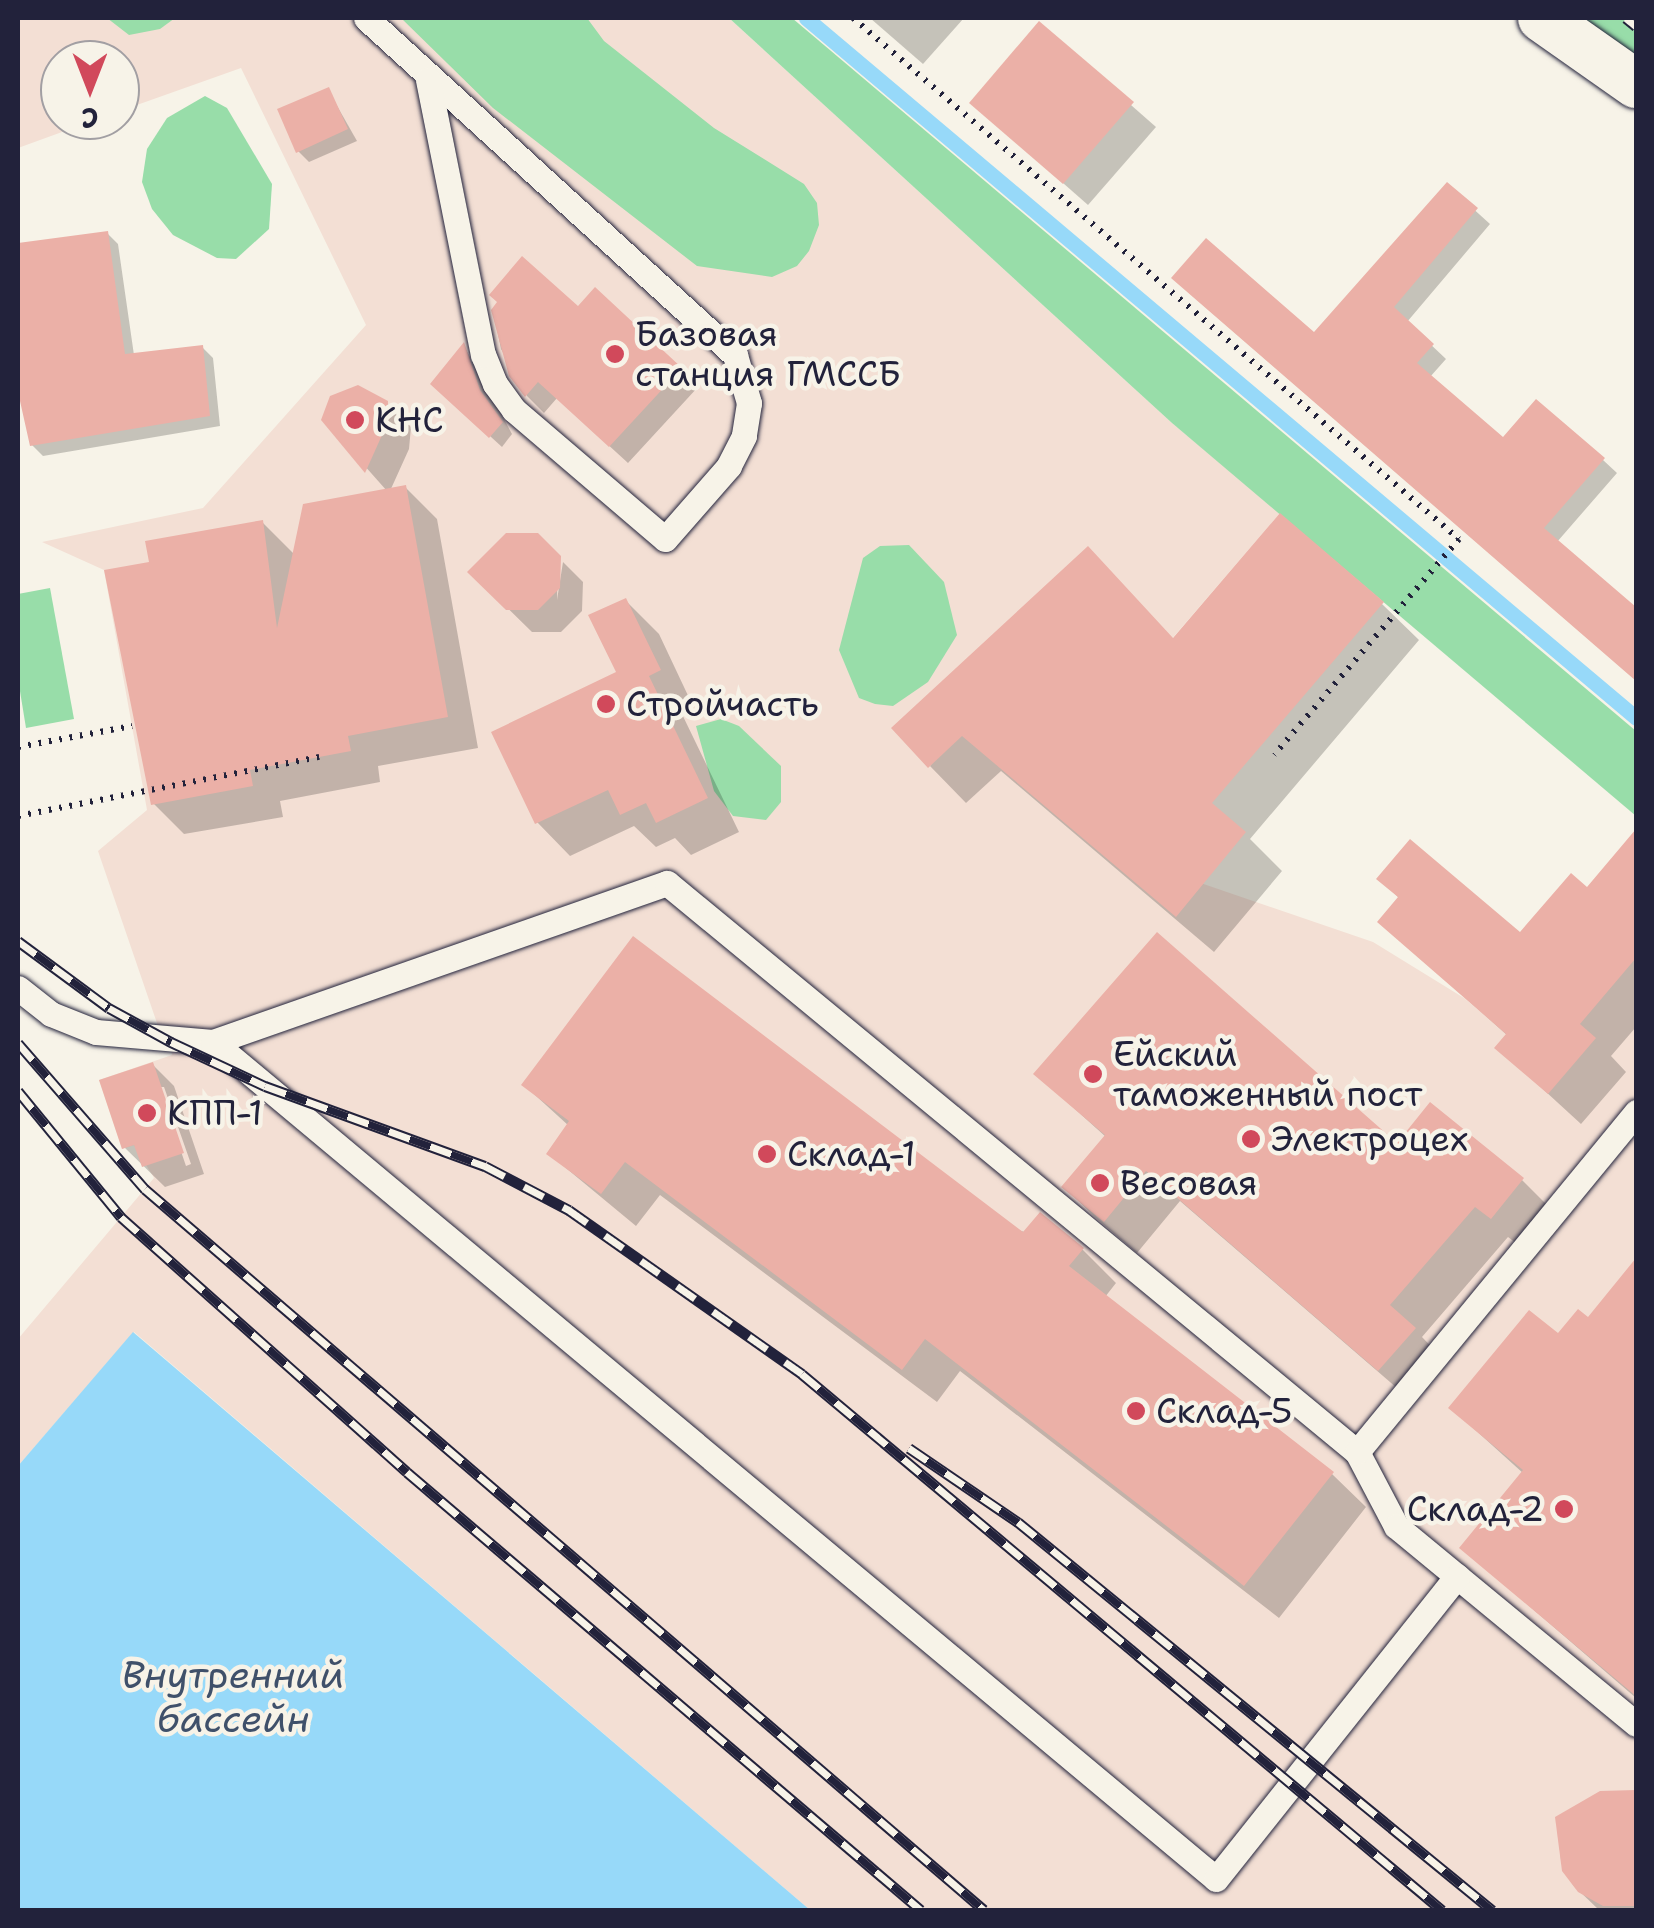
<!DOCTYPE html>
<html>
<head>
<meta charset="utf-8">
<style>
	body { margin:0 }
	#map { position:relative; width:1654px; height:1928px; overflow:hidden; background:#f7f3e8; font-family:"Shantell Sans",sans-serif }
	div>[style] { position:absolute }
	.built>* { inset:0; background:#f3dfd4 }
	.green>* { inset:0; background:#98dda9 }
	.water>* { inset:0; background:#97d9f9 }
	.shadow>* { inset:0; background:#0003 }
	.stream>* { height:15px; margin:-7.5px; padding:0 7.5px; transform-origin:7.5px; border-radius:7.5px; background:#97d9f9 }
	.building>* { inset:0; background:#ebb0a7 }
	.path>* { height:6px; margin-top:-3px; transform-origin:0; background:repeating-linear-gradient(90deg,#22223b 0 2.5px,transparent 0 10.5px) }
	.roads { filter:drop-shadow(0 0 2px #22223b) drop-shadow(0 0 2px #22223b) }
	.lane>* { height:25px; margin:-12.5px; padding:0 12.5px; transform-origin:12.5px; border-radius:12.5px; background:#f7f3e8 }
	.street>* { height:48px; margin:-24px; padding:0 24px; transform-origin:24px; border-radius:24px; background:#f7f3e8 }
	.rail>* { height:11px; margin-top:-5.5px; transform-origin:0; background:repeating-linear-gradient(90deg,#f7f3e8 0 22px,#22223b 0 44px); box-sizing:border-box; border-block:2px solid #22223b }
	.dots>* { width:28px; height:28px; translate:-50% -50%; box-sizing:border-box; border:5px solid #f7f3e8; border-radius:50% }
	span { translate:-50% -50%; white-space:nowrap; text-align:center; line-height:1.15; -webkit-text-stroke:9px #f7f3e8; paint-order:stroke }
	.poi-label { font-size:35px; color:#22223b }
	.left { translate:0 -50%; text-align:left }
	.right { translate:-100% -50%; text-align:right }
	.water-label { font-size:38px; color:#3f506a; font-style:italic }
	.frame { position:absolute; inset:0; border:20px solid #22223b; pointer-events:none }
	.north { position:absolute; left:40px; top:40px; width:100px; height:100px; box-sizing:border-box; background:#f7f3e8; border:2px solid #a29fa3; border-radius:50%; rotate:180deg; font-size:28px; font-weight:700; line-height:40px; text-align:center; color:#22223b }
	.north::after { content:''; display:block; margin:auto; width:35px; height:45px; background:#d1495b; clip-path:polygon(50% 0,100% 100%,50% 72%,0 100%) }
</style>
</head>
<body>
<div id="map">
	<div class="built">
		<div style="clip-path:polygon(18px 18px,729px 18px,1172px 423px,1280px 513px,1036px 797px,1157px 868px,1373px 942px,1464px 998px,1506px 1033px,1636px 882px,1636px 1910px,810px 1910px,134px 1332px,18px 1466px,18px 1339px,154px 1178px,134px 1145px,122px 1149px,99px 1080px,172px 1055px,170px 1027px,159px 1029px,98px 851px,147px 810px,104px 570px,42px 542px,203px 508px,366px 325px,241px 68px,120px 111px,120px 60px,60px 60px,60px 120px,95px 120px,18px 148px)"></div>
	</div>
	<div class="green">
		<div style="clip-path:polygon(107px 18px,175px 18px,160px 29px,129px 35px)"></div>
		<div style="clip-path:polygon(401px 18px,587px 18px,604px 41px,714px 128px,804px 184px,817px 203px,819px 225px,809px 251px,797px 266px,772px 277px,697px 266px,493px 108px)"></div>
		<div style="clip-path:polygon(729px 18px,792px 18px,1636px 731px,1636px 816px,1172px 423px)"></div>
		<div style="clip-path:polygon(1577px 18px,1636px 18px,1636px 60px)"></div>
		<div style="clip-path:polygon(205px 96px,227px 108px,272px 184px,269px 229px,236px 259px,217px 258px,173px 235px,152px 209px,142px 182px,147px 149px,167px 118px)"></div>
		<div style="clip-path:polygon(909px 545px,944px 582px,957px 635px,928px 682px,893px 706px,875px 704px,859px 698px,839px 650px,863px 558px,880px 546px)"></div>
		<div style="clip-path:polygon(50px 588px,74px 719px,26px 728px,18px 679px,18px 594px)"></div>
		<div style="clip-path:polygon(721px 719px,739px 726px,781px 766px,781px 802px,766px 820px,733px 816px,714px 791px,696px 726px)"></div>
	</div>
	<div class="water">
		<div style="clip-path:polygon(133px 1332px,810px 1910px,18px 1910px,18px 1466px)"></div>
	</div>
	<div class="shadow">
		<div style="clip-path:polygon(870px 18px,964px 18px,923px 64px)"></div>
		<div style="clip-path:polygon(1040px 25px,1156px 127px,1088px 205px,972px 103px)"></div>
		<div style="clip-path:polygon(328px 90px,357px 141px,309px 162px,298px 151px)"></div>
		<div style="clip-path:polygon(1447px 185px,1490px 224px,1407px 322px,1446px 359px,1430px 377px,1504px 441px,1603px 460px,1617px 473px,1557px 542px,1636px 610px,1636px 680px,1188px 292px,1315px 335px)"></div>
		<div style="clip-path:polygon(107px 233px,118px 244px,134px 355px,202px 347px,213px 358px,220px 426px,43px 456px,32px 445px,18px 376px,18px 245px)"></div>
		<div style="clip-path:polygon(596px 291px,698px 387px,628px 463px,557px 398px,544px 413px,527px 396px,501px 349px,493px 310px,500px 302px,578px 310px)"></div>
		<div style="clip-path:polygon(464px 346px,512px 434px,502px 447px,444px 394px)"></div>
		<div style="clip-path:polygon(387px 403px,411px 427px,409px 449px,390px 491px,406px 488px,437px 519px,478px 748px,378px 766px,380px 782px,280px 801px,283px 817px,184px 834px,153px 803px,152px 564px,263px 523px,295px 555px,387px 491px,324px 420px)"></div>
		<div style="clip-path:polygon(1088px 549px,1174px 640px,1382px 604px,1419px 640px,1250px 839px,1282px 871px,1214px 952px,1001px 771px,966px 803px,930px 766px)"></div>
		<div style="clip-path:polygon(558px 557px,557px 600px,563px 562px,583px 582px,582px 611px,561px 632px,532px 632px,471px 572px)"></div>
		<div style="clip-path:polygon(625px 600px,659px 634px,692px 704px,680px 710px,739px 832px,691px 855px,675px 838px,656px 847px,634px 826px,570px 856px,537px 822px,619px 674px)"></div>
		<div style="clip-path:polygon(1636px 832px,1636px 1027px,1611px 1056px,1626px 1072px,1581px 1124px,1498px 1048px,1508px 1036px,1381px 922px,1400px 899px,1379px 878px,1521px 935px,1587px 890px)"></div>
		<div style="clip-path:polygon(evenodd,153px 1065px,174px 1086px,204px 1174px,165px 1187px,125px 1148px,153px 1065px,159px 1087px,164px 1087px,191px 1164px,186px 1166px,159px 1087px)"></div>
		<div style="clip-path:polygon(1036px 1074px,1397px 1147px,1522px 1180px,1554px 1212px,1524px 1249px,1508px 1237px,1422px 1337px,1446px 1362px,1412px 1401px,1180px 1201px,1137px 1253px,1096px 1218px,1064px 1187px,1106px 1137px)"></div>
		<div style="clip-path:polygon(524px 1085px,1082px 1249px,1116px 1283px,1105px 1297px,1332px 1474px,1366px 1507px,1279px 1618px,960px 1371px,937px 1402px,660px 1195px,636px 1226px,549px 1154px,569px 1126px)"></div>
		<div style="clip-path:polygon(1636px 1262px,1636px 1698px,1462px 1548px,1524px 1474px,1451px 1408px,1588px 1320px)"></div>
		<div style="clip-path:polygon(1626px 1792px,1636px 1797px,1636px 1910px,1599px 1910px,1573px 1885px,1561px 1860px,1557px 1818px)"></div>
	</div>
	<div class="stream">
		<div style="left:806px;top:18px;width:1086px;rotate:40.14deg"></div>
	</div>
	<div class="building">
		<div style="clip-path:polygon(1039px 21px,1134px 102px,1063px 184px,969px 103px)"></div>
		<div style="clip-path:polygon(329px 87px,348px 129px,296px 153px,277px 109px)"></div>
		<div style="clip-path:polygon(1447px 182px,1478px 208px,1394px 307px,1434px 344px,1417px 363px,1503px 437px,1536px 399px,1605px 458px,1544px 528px,1636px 607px,1636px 681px,1171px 278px,1206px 238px,1314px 332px)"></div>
		<div style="clip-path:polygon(108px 231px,125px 354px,203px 345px,210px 416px,30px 446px,18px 392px,18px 243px)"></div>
		<div style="clip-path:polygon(522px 256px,578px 306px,595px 287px,682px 368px,609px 447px,538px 382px,525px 397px,509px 376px,491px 310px,497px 302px,489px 295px)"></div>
		<div style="clip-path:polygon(464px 342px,480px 390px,503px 422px,489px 438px,430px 384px)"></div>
		<div style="clip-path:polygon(358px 385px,388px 401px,387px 424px,365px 473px,321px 420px,330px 396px)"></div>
		<div style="clip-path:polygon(406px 485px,448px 717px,348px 736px,351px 751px,250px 770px,253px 786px,151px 805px,104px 570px,149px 562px,145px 541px,263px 520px,277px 628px,303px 504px)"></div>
		<div style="clip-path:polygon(1280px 513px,1384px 602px,1212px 803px,1246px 832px,1176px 917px,962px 736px,928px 768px,891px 728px,1088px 546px,1173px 638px)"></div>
		<div style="clip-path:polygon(506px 533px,538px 533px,561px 556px,560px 588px,538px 610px,506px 610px,467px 572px)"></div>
		<div style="clip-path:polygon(626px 598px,661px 670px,649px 676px,708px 798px,656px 823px,646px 803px,620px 815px,608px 790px,535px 824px,491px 732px,616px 672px,588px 615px)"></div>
		<div style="clip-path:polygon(1636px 829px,1636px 958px,1580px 1024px,1596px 1038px,1548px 1094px,1494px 1048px,1506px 1034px,1377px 922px,1398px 897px,1376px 879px,1410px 839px,1520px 932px,1571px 873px,1587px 887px)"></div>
		<div style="clip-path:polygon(1157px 932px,1397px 1143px,1430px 1102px,1524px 1178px,1491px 1219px,1475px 1207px,1390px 1305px,1416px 1328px,1378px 1371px,1146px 1171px,1104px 1222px,1061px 1187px,1105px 1135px,1033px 1074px)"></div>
		<div style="clip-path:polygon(633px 936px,1023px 1232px,1040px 1212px,1084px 1248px,1069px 1266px,1334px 1472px,1244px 1586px,925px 1339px,902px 1370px,625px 1162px,601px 1194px,546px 1154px,569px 1121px,521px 1085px)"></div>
		<div style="clip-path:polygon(153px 1062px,184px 1153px,142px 1167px,134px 1145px,122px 1149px,99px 1080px)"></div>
		<div style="clip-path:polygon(1636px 1258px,1636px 1696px,1459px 1548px,1523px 1470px,1448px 1408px,1529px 1310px,1558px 1333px,1578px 1309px,1588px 1317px)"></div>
		<div style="clip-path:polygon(1636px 1790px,1636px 1906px,1603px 1906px,1578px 1892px,1562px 1871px,1555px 1817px,1600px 1791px)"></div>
	</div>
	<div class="path">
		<div style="left:853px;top:18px;width:799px;rotate:40.69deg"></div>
		<div style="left:1459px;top:539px;width:284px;rotate:130.6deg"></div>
		<div style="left:18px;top:747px;width:116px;rotate:-10.4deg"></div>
		<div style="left:18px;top:816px;width:307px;rotate:-11.1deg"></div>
	</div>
	<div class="roads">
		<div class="lane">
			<div style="left:366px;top:18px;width:500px;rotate:42.4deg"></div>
			<div style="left:735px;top:355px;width:50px;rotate:73.7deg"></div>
			<div style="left:749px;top:403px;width:33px;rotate:99deg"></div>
			<div style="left:744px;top:436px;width:34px;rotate:117deg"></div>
			<div style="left:729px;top:466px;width:97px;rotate:131.2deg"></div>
			<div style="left:665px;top:539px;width:199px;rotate:-139.5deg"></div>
			<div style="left:514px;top:410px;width:32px;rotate:-126deg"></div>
			<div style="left:495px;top:384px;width:31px;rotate:-112deg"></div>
			<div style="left:483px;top:355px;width:281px;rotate:-101.3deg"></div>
			<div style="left:18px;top:988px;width:42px;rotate:38.2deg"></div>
			<div style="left:51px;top:1014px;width:48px;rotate:21.8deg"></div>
			<div style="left:96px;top:1032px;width:117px;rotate:4.9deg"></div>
			<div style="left:213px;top:1042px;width:481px;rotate:-19.3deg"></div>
			<div style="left:667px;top:883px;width:894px;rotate:39.51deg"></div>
			<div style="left:1357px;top:1452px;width:84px;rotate:62.2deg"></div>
			<div style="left:1396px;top:1526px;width:311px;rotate:39.5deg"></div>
			<div style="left:213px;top:1042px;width:1306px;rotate:39.84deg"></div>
			<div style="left:1216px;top:1879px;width:387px;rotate:-51.5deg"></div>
			<div style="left:1357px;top:1452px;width:440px;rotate:-50.6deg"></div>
		</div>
		<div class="street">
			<div style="left:1542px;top:18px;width:115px;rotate:35.1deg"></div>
		</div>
	</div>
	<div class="rail">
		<div style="left:1626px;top:18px;width:13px;rotate:39deg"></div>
		<div style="left:18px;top:941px;width:113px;rotate:36.4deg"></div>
		<div style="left:109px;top:1008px;width:71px;rotate:28.7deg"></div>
		<div style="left:171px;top:1042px;width:104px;rotate:25.1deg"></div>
		<div style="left:265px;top:1086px;width:234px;rotate:20deg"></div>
		<div style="left:485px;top:1166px;width:95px;rotate:27.6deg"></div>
		<div style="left:569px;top:1210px;width:285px;rotate:35.1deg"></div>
		<div style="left:802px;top:1374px;width:835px;rotate:39.95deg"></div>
		<div style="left:18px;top:1043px;width:194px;rotate:49deg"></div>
		<div style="left:145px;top:1189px;width:1106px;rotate:40.67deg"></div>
		<div style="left:18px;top:1091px;width:163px;rotate:50.7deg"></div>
		<div style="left:121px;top:1217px;width:383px;rotate:41.7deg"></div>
		<div style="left:407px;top:1472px;width:675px;rotate:40.44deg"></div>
		<div style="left:909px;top:1448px;width:132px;rotate:34.2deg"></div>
		<div style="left:1018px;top:1522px;width:613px;rotate:39.3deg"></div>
	</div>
	<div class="dots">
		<div style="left:615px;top:354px;background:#d1495b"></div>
		<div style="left:355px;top:420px;background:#d1495b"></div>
		<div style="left:606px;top:704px;background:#d1495b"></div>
		<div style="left:1093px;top:1074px;background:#d1495b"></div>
		<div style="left:147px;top:1113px;background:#d1495b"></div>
		<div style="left:1251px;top:1139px;background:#d1495b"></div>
		<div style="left:767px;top:1154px;background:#d1495b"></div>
		<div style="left:1100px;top:1183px;background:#d1495b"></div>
		<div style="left:1136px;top:1411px;background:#d1495b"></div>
		<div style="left:1564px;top:1509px;background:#d1495b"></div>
	</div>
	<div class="poi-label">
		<span class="left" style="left:635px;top:354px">Базовая<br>станция ГМССБ</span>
		<span class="left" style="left:375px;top:420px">КНС</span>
		<span class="left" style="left:626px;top:704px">Стройчасть</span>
		<span class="left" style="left:1113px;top:1074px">Ейский<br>таможенный пост</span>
		<span class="left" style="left:167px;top:1113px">КПП-1</span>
		<span class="left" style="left:1271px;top:1139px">Электроцех</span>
		<span class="left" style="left:787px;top:1154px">Склад-1</span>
		<span class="left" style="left:1120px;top:1183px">Весовая</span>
		<span class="left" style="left:1156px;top:1411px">Склад-5</span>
		<span class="right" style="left:1544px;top:1509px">Склад-2</span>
	</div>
	<div class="water-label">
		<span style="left:233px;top:1697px">Внутренний<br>бассейн</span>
	</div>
	<div class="frame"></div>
	<div class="north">С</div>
</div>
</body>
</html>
